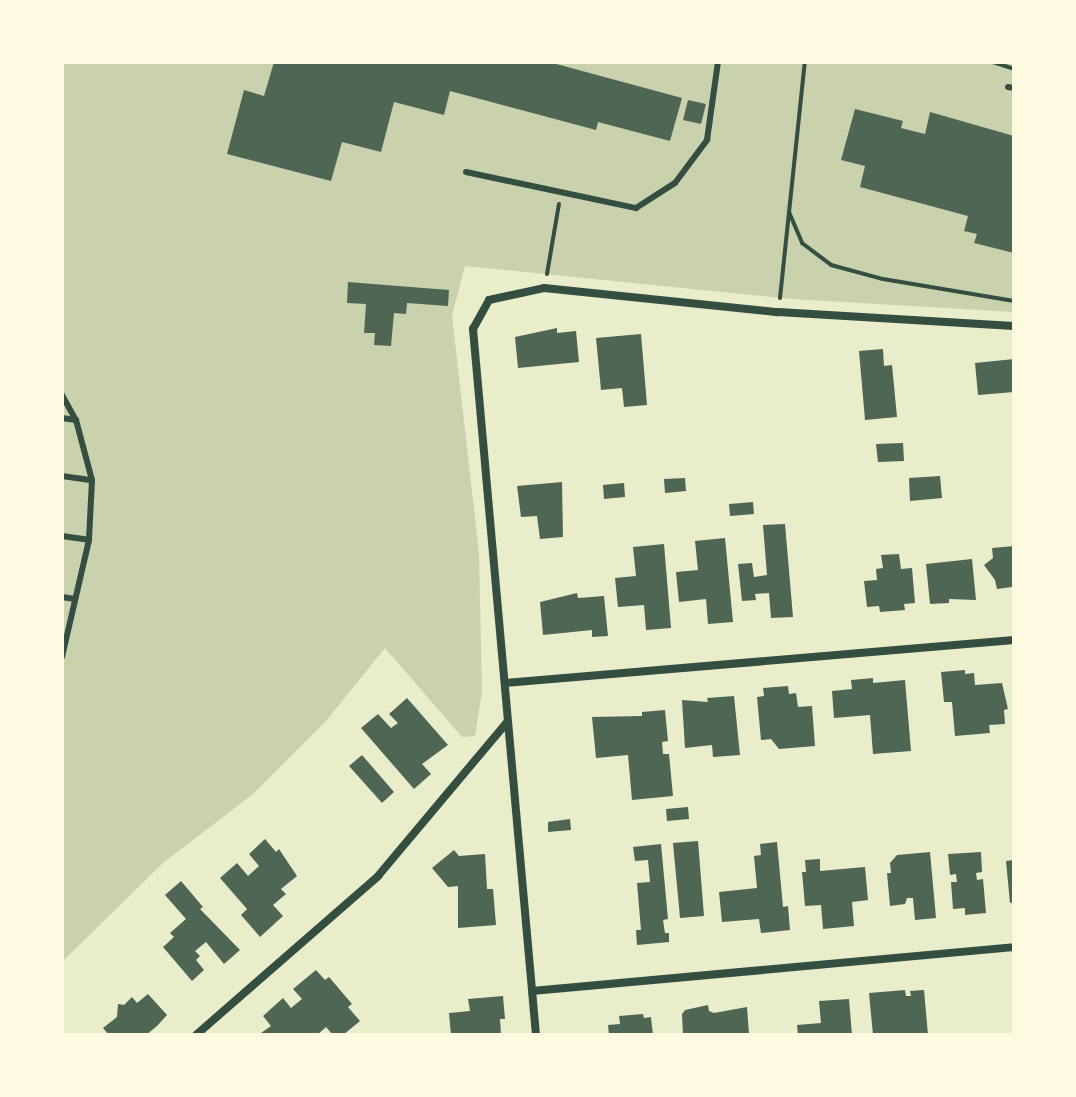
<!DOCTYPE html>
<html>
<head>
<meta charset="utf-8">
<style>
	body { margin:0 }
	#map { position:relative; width:1076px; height:1097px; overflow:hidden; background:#e9edc9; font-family:Merriweather,serif }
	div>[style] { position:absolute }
	.green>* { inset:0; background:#cad2ad }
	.building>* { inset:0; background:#4f6655 }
	.path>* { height:4px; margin:-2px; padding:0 2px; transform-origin:2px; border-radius:2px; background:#344e41 }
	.service>* { height:6px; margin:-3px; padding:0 3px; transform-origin:3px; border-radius:3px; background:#344e41 }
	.minor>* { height:8px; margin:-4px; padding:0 4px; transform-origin:4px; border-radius:4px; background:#344e41 }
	span { translate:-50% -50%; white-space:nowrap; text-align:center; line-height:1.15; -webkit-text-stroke:6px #fefae0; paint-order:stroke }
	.frame { position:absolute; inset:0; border:64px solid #fefae0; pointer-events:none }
</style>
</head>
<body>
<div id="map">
	<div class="green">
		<div style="clip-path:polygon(62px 62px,1014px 62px,1014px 312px,792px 299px,465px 266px,452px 316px,479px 553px,482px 692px,475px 736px,462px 737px,385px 648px,326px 721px,253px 794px,163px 863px,62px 962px)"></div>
	</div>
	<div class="building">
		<div style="clip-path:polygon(274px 62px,549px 62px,682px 98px,670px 141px,598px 122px,596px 130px,450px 91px,444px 115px,394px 102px,381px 152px,342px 142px,331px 181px,227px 154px,244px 90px,264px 96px)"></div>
		<div style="clip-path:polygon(688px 100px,706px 104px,701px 124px,683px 120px)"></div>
		<div style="clip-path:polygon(855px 109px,903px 121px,901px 128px,925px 134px,930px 112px,1014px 136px,1014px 253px,974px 243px,977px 234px,964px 231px,968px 216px,860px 187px,865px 166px,841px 160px)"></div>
		<div style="clip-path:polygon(348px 282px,449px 290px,448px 306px,407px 303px,406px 314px,394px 313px,391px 346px,374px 345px,375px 333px,364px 333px,366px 304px,347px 303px)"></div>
		<div style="clip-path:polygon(557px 328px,557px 333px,576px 331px,579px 362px,518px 368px,515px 337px)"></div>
		<div style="clip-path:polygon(641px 334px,647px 405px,624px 407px,622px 388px,601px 390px,596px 338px)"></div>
		<div style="clip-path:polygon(883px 349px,884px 366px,892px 365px,897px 417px,865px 420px,859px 351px)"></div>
		<div style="clip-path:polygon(1014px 359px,1014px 392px,978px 395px,975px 363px)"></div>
		<div style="clip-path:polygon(903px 443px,904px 461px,878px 462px,876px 444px)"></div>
		<div style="clip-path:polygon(940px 476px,942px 498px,910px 501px,909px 478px)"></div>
		<div style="clip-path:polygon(685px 478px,686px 491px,665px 493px,664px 479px)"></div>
		<div style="clip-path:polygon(562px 482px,563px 537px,540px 539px,537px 516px,521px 517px,517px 486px)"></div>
		<div style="clip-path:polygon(624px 483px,625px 497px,604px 499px,603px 485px)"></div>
		<div style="clip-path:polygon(753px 502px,754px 514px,730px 516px,729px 504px)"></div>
		<div style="clip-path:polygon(785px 524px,793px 617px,771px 618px,769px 593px,755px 594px,756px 600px,742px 601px,738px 564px,752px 563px,754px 577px,767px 575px,763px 525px)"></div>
		<div style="clip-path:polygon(725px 538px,733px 622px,708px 624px,706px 599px,679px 602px,676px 572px,698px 570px,695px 541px)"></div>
		<div style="clip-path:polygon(664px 544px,671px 628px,646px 630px,644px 605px,618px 607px,615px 578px,636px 576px,633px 547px)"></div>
		<div style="clip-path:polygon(1014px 546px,1014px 583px,1012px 587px,997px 589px,995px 580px,984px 565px,993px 558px,992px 548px)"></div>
		<div style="clip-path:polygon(899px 554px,901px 569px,912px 568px,915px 603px,904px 604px,905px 610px,880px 612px,879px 606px,867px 607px,864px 581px,877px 580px,876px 569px,883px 568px,881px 555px)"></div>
		<div style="clip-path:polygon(972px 559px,976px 600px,949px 599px,949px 603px,930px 604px,926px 564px)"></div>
		<div style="clip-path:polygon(577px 593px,578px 598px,604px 596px,608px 636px,592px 637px,592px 630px,543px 635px,540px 602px)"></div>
		<div style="clip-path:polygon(965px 670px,965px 674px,974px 673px,975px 685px,1002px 683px,1008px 709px,1004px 710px,1005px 724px,989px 725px,990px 733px,955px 736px,952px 702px,944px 702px,941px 672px)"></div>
		<div style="clip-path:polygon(873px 678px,873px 683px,905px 680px,911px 751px,873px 754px,870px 715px,834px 718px,832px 691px,852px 689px,851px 680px)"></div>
		<div style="clip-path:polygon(788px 686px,789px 694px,796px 693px,798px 707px,812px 706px,815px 746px,779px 749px,771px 739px,761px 740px,757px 697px,764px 696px,763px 688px)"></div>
		<div style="clip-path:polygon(734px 696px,740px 755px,713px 757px,712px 745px,685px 748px,682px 700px,708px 702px,707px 698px)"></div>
		<div style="clip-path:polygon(407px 698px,448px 745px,422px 764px,431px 774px,414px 789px,361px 728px,378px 714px,391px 728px,398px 723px,389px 714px)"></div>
		<div style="clip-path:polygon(665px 710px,668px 741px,662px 742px,663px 754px,669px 754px,673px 796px,632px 800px,628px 755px,596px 758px,592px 717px,642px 716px,642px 712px)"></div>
		<div style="clip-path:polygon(362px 755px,394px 792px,382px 803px,349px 766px)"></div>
		<div style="clip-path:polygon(688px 807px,689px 819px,667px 821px,666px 809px)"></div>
		<div style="clip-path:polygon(570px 819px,571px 830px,548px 832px,548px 822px)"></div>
		<div style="clip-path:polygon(265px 839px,276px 852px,279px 849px,297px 876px,281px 889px,286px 894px,273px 905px,283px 916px,260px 937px,241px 915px,247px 909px,220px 878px,237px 863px,248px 876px,259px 866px,249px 854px)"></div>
		<div style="clip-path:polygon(698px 841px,704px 916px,680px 918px,673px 843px)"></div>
		<div style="clip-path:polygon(777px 842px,783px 907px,788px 906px,790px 930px,761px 933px,759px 919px,722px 922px,719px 892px,757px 888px,754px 856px,761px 855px,760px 844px)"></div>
		<div style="clip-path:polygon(661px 844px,668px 919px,663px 920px,665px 933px,669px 933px,669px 942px,637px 945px,636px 930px,641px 930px,637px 883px,650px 882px,648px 860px,635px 861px,633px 847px)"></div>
		<div style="clip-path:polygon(454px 850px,459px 856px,485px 854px,487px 889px,493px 889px,496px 925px,458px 928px,458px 886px,448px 887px,432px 868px)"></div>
		<div style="clip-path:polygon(930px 852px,936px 918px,915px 920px,913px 898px,907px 898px,905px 904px,890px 906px,887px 873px,891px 873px,890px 863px,897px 855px)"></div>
		<div style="clip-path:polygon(981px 852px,982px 872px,976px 873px,977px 880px,983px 879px,986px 913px,965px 915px,965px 908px,953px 909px,951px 882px,957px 882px,956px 874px,950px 875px,948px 854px)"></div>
		<div style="clip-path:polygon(820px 859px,820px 871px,865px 867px,868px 900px,852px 902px,854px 926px,823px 929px,821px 905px,805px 906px,802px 872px,806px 872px,805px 860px)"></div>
		<div style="clip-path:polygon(1014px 860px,1014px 902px,1010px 903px,1006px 861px)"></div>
		<div style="clip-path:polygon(181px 881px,203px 907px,200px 909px,240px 950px,224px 964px,206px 942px,195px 951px,200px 956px,196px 960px,204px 970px,192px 981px,163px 947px,174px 937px,170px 933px,186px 919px,165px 895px)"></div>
		<div style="clip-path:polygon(316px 970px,325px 980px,329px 977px,352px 1004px,348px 1007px,360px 1021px,343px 1035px,333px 1035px,326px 1027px,317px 1035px,261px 1033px,271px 1026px,263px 1016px,283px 998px,291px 1008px,302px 999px,293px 989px)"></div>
		<div style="clip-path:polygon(905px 990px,906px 996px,911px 996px,910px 991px,924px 990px,928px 1035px,873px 1035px,869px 993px)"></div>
		<div style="clip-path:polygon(148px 994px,167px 1015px,157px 1026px,146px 1035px,109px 1035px,103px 1028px,117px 1017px,118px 1004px,124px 1005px,132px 997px,137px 1003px)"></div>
		<div style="clip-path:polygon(503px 996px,505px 1019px,500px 1019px,501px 1035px,451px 1035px,449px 1013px,470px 1011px,468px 999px)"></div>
		<div style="clip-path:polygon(849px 999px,852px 1035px,798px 1035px,797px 1025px,821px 1023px,819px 1001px)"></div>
		<div style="clip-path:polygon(708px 1005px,709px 1011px,714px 1013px,747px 1007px,749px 1034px,683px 1035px,682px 1014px,685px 1010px)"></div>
		<div style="clip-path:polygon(643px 1014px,644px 1018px,651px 1017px,653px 1035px,609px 1035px,608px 1025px,620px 1024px,619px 1016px)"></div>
	</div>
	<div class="path">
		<div style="left:993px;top:62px;width:22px;rotate:18deg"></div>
		<div style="left:789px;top:212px;width:34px;rotate:67deg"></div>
		<div style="left:802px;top:243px;width:36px;rotate:37deg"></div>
		<div style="left:831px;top:265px;width:54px;rotate:15.1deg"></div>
		<div style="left:883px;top:279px;width:133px;rotate:9.5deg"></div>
		<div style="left:547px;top:274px;width:71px;rotate:-80.3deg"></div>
		<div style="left:780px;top:298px;width:237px;rotate:-84deg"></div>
	</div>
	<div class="service">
		<div style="left:1008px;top:87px;width:6px;rotate:9deg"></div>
		<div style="left:466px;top:172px;width:174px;rotate:12deg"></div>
		<div style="left:636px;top:208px;width:46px;rotate:-32.7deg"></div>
		<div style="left:675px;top:183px;width:54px;rotate:-53.3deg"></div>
		<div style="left:707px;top:140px;width:79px;rotate:-82deg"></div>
		<div style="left:62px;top:395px;width:29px;rotate:61deg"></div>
		<div style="left:76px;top:420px;width:62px;rotate:75.1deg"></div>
		<div style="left:92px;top:480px;width:60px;rotate:92.9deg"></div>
		<div style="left:89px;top:540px;width:120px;rotate:103deg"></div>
		<div style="left:62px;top:418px;width:14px;rotate:8deg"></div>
		<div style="left:62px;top:476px;width:30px;rotate:8deg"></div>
		<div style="left:62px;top:536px;width:27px;rotate:8deg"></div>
		<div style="left:62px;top:597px;width:13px;rotate:9deg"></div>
	</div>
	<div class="minor">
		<div style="left:505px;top:683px;width:511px;rotate:-4.83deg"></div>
		<div style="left:532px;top:991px;width:484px;rotate:-5.2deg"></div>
		<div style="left:196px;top:1035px;width:242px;rotate:-41.1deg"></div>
		<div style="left:378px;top:876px;width:201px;rotate:-50deg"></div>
		<div style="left:536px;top:1035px;width:709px;rotate:-95.1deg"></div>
		<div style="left:473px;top:329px;width:33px;rotate:-61deg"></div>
		<div style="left:489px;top:300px;width:56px;rotate:-12.3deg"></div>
		<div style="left:544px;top:288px;width:235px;rotate:5.9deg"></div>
		<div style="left:778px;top:312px;width:236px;rotate:3.4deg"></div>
	</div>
	<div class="frame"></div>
</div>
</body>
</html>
